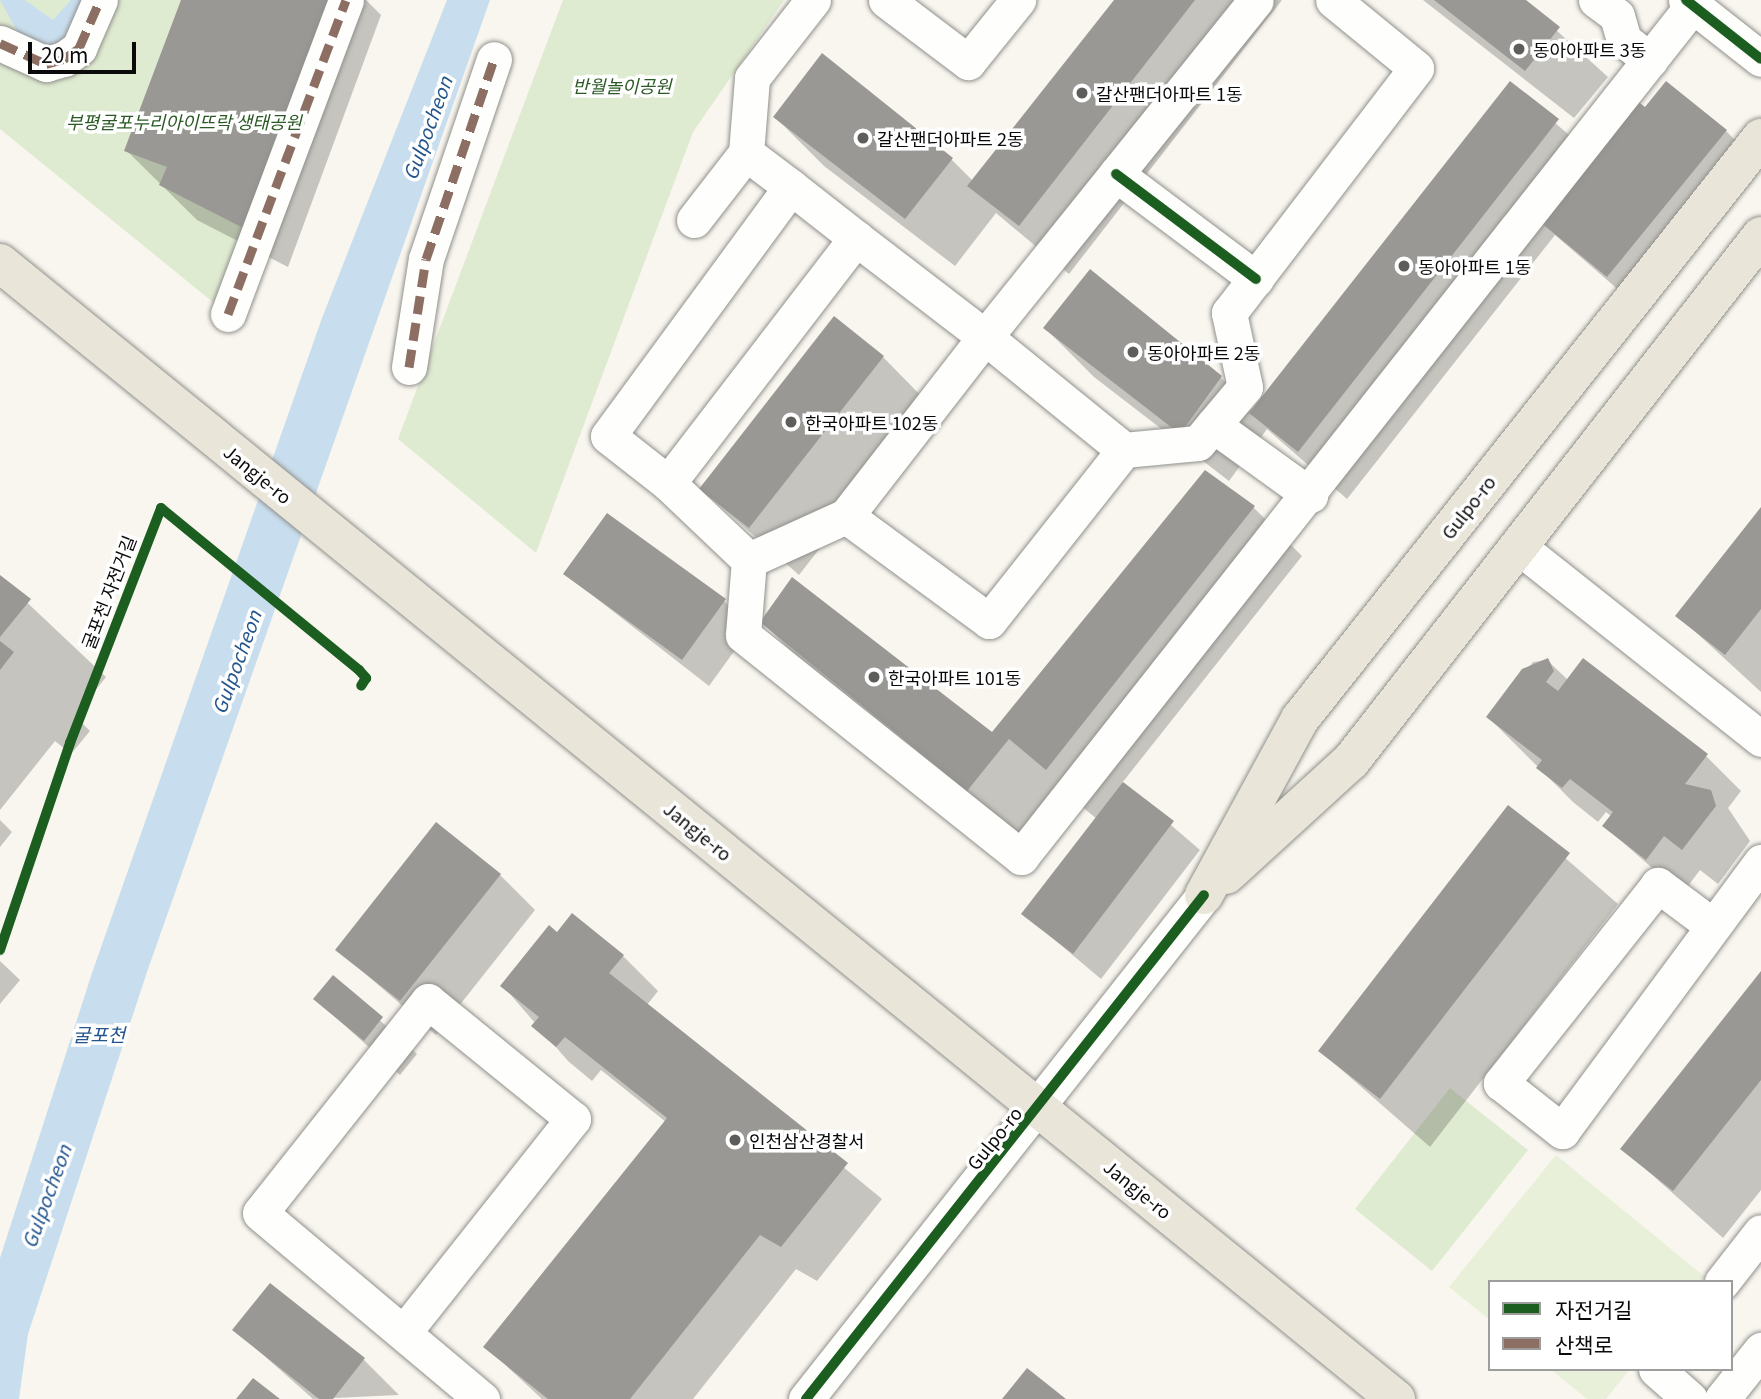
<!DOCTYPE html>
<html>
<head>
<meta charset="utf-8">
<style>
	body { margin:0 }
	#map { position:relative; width:1761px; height:1399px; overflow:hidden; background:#f8f6ee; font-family:Georgia,"Noto Sans KR",serif }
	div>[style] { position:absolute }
	.green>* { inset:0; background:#dfebd0 }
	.pitch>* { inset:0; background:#e9f0d9 }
	.water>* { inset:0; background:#c8deee }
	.shadow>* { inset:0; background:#0003 }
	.building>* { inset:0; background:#9a9894 }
	.roads { filter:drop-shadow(0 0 2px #91908d) drop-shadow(0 0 2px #91908d) }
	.minor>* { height:35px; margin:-17.5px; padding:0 17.5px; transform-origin:17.5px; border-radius:17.5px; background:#fefefc }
	.major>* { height:38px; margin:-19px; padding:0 19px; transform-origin:19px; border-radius:19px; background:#e9e6d9 }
	.quiet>* { height:9px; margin-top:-4.5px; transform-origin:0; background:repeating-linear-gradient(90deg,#8d6e63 0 18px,transparent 0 27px) }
	.cycleway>* { height:10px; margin:-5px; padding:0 5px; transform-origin:5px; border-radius:5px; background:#1b5e20 }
	.dots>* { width:19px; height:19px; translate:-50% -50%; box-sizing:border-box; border:4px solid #fff; border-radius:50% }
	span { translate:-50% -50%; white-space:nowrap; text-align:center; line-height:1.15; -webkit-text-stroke:7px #fff; paint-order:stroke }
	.poi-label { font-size:18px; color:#0a0a0a }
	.left { translate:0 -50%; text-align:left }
	.park-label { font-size:18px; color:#2a5923; font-style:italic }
	.street-label { font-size:18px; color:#0a0a0a }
	.water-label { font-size:19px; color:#23558c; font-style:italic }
	.legend { position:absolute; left:1488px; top:1280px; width:245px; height:91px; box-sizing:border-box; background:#fff; border:2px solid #9d9d9d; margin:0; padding:9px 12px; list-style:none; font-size:21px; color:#0a0a0a }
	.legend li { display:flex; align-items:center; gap:14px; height:35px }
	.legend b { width:35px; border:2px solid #9d9d9d }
	.scale { position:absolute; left:28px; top:42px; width:108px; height:32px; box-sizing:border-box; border:4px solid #0a0a0a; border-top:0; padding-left:9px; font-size:21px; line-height:24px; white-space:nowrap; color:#0a0a0a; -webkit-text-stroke:5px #fff; paint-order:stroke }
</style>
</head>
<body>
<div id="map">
	<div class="green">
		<div style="clip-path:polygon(0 0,358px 0,241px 325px,0 129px)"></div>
		<div style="clip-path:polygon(563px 0,784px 0,693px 132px,536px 553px,398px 439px)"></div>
		<div style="clip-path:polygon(1450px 1088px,1528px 1150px,1432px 1271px,1355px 1209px)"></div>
	</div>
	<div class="pitch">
		<div style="clip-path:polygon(1556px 1155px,1705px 1277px,1701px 1282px,1490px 1282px,1490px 1320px,1449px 1287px)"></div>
		<div style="clip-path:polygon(1550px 1369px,1630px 1369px,1606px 1399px,1587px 1399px)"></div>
	</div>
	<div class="water">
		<div style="clip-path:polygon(0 0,25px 0,53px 20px,71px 0,89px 0,60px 43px,47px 47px,18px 33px)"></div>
		<div style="clip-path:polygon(447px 0,490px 0,147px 972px,28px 1334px,19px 1399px,0 1399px,0 1258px,92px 973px,322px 318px)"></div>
	</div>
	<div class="shadow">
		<div style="clip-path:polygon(183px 0,366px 0,381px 15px,288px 267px,197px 220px,126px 150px)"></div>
		<div style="clip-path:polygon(1116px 0,1282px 0,1069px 274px,996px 213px,955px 266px,824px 166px,775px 117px,951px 159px,973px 181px)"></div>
		<div style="clip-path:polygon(1423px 0,1523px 0,1608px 77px,1574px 118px)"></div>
		<div style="clip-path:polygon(1511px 84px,1594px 157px,1646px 109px,1726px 131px,1761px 166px,1643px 311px,1555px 235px,1347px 499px,1267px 429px,1229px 481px,1094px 377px,1045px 328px,1220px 377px,1254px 411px)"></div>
		<div style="clip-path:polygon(883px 357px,931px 406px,799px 575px,701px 489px)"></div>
		<div style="clip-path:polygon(1253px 507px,1302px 556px,1122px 783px,1200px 850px,1101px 979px,1024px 914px,1097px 819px,1058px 787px,1017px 838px,811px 671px,762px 622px,992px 734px)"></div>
		<div style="clip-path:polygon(1761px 510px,1761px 692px,1677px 615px)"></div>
		<div style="clip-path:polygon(565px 574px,724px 601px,751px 628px,709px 686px)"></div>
		<div style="clip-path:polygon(0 577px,106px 677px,75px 716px,90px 731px,71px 754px,55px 741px,0 810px)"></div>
		<div style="clip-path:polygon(1547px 660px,1568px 680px,1706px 756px,1741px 791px,1728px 808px,1750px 841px,1718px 884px,1700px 870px,1682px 894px,1604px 826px,1612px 817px,1606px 812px,1598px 822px,1573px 802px,1488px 717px,1533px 662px)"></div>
		<div style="clip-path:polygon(1508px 808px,1618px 904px,1430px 1147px,1320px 1051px)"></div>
		<div style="clip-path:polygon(0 820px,12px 832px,0 847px)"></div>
		<div style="clip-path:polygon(500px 875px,535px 910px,436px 1035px,338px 950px)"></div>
		<div style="clip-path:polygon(557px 934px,623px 956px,658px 991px,647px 1005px,882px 1199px,817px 1281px,796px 1269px,693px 1399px,542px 1399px,486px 1347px,666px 1122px,601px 1070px,592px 1081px,568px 1061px,503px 986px)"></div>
		<div style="clip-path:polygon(0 961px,20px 980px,0 1004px)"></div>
		<div style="clip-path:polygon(1761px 973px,1761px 1190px,1723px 1238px,1622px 1148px)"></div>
		<div style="clip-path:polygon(333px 978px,417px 1054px,400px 1075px,315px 999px)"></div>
		<div style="clip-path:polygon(235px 1330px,364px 1360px,399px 1395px,313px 1399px)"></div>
	</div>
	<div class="building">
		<div style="clip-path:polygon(181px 0,338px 0,253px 233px,159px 185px,167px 167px,124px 151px)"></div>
		<div style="clip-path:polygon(1114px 0,1195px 0,1019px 226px,967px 186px)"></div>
		<div style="clip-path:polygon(1434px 0,1526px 0,1560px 27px,1525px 71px)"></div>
		<div style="clip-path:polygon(822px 53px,953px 158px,905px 219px,773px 117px)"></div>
		<div style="clip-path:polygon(1510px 81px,1559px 119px,1298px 452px,1249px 413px)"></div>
		<div style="clip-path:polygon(1666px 81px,1727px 130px,1607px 277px,1540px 222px,1636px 100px,1645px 107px)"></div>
		<div style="clip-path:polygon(1090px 269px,1222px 376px,1180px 434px,1043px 328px)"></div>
		<div style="clip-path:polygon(834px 316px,884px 356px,749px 528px,699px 489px)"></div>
		<div style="clip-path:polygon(1205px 470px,1255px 506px,1046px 770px,1009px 739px,967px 791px,760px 622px,792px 577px,992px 732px)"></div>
		<div style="clip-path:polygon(1761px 507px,1761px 609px,1725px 655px,1675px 616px)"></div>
		<div style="clip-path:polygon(607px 513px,726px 599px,682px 660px,563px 574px)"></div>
		<div style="clip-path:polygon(0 575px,31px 599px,0 637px)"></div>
		<div style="clip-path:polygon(0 641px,14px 652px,0 670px)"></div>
		<div style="clip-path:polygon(1548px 658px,1554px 671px,1546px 682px,1558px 691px,1583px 658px,1708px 754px,1685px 784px,1711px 790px,1716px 806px,1682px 850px,1664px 836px,1646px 860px,1602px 826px,1613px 812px,1570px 779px,1562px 788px,1536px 768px,1542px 760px,1486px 717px,1522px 669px)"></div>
		<div style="clip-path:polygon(1123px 782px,1174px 821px,1073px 954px,1021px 914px)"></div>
		<div style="clip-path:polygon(1508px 805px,1570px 853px,1380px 1099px,1318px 1051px)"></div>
		<div style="clip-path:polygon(436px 822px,501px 874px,400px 1001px,335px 950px)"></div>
		<div style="clip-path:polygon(572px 913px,624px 955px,609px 973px,848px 1163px,781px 1247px,760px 1235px,630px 1399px,548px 1399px,483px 1347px,667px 1118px,565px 1037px,556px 1047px,531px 1026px,539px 1017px,500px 986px,549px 925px,557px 932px)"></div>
		<div style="clip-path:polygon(1761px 971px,1761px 1080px,1673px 1191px,1620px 1149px)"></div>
		<div style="clip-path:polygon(333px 975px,383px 1017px,364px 1041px,313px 999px)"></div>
		<div style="clip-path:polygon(270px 1283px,365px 1358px,333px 1399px,319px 1399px,232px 1330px)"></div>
		<div style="clip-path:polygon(1027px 1368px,1066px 1399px,1002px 1399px)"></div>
		<div style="clip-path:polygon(253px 1378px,280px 1399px,236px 1399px)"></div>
	</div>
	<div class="roads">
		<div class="minor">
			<div style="left:886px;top:0;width:103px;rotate:37.1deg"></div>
			<div style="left:968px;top:62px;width:80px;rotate:-51.1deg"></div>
			<div style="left:1596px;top:0;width:26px;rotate:37deg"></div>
			<div style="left:1617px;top:16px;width:25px;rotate:74deg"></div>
			<div style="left:1624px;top:40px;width:33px;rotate:38deg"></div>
			<div style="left:1686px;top:0;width:95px;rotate:38.2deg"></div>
			<div style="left:0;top:43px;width:51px;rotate:24.5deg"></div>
			<div style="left:46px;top:64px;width:19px;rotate:-16deg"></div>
			<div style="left:64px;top:59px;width:19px;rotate:-36deg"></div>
			<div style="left:79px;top:48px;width:52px;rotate:-66.4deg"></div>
			<div style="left:746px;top:153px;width:75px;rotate:-85.4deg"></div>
			<div style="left:752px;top:78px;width:99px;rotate:-52deg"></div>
			<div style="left:1116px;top:174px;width:175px;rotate:36.9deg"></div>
			<div style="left:694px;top:220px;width:85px;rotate:-52.2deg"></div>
			<div style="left:746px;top:153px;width:56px;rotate:37.1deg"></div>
			<div style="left:228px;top:314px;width:335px;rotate:-69.4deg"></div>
			<div style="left:409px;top:367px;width:109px;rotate:-81.1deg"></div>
			<div style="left:426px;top:259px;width:211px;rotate:-71.2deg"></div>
			<div style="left:1213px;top:425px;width:120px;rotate:35.8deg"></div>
			<div style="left:1124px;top:450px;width:74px;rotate:-5.4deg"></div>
			<div style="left:1198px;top:443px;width:73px;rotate:-50deg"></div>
			<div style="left:1245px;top:387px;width:76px;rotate:-102.2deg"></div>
			<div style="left:1229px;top:313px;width:308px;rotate:-52.6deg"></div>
			<div style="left:1416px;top:68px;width:107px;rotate:-140.7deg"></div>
			<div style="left:668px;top:483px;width:76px;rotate:-141.9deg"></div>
			<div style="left:608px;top:436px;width:309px;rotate:-53.7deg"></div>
			<div style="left:791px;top:187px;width:83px;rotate:38.1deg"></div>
			<div style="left:846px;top:516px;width:107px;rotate:155.6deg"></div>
			<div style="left:749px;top:560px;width:75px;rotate:94.6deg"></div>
			<div style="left:743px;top:635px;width:356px;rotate:38.6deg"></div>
			<div style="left:1021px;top:857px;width:1085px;rotate:-51.74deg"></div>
			<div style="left:1519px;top:547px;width:309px;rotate:38.4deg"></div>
			<div style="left:749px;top:560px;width:112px;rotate:-136.5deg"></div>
			<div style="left:668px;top:483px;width:309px;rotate:-52.5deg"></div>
			<div style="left:856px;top:238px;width:163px;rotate:37.5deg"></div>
			<div style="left:985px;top:337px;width:179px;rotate:39.1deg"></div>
			<div style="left:1124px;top:450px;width:218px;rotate:128.3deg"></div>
			<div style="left:989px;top:621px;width:177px;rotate:-143.7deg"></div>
			<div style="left:846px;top:516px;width:227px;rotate:-52.2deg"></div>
			<div style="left:985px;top:337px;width:432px;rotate:-51.2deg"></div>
			<div style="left:1713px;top:926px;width:69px;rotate:-143.3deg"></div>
			<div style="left:1658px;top:885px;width:253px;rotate:128.4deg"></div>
			<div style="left:1501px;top:1083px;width:78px;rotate:38.2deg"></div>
			<div style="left:1562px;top:1131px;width:335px;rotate:-53.5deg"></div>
			<div style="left:1722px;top:1282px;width:63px;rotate:-52deg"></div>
			<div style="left:404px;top:1332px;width:272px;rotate:-51.6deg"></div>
			<div style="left:573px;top:1119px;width:187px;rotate:-140.9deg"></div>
			<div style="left:428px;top:1001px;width:270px;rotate:128.4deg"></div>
			<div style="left:260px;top:1213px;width:290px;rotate:40deg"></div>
			<div style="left:1656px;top:1369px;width:45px;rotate:41.4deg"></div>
			<div style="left:806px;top:1399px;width:642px;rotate:-51.7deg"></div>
			<div style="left:1722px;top:1399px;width:63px;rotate:-51.5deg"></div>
		</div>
		<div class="major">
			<div style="left:0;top:263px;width:1800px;rotate:39.14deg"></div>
			<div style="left:1226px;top:875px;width:169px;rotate:-42.4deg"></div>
			<div style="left:1351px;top:761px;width:666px;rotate:-52.01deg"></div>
			<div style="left:1204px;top:895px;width:200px;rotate:-61.4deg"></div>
			<div style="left:1300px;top:719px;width:742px;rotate:-51.57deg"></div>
		</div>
	</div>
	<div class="quiet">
		<div style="left:0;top:43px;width:51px;rotate:24.5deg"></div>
		<div style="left:46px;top:64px;width:19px;rotate:-16deg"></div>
		<div style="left:64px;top:59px;width:19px;rotate:-36deg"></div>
		<div style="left:79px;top:48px;width:52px;rotate:-66.4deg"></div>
		<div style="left:228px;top:314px;width:335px;rotate:-69.4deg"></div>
		<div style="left:409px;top:367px;width:109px;rotate:-81.1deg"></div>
		<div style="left:426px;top:259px;width:211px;rotate:-71.2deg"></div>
	</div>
	<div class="cycleway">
		<div style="left:1686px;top:0;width:95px;rotate:38.2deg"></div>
		<div style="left:1116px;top:174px;width:175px;rotate:36.9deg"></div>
		<div style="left:0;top:950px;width:219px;rotate:-71.3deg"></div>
		<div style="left:70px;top:743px;width:252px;rotate:-68.8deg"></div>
		<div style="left:161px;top:508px;width:256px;rotate:39.3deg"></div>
		<div style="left:359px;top:670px;width:11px;rotate:49deg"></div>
		<div style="left:366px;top:678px;width:9px;rotate:122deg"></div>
		<div style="left:806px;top:1399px;width:642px;rotate:-51.7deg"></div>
	</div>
	<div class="dots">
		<div style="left:1519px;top:49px;background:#5d5d5a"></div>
		<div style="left:1082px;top:93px;background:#5d5d5a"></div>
		<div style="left:863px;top:138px;background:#5d5d5a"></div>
		<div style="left:1404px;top:266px;background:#5d5d5a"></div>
		<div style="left:1133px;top:352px;background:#5d5d5a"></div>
		<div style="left:791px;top:422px;background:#5d5d5a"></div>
		<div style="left:874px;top:677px;background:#5d5d5a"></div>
		<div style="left:735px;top:1140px;background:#5d5d5a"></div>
	</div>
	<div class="poi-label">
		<span class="left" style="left:1533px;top:49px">동아아파트 3동</span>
		<span class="left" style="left:1096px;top:93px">갈산팬더아파트 1동</span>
		<span class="left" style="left:877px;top:138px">갈산팬더아파트 2동</span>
		<span class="left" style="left:1418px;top:266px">동아아파트 1동</span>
		<span class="left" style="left:1147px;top:352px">동아아파트 2동</span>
		<span class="left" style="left:805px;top:422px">한국아파트 102동</span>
		<span class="left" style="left:888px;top:677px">한국아파트 101동</span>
		<span class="left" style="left:749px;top:1140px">인천삼산경찰서</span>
	</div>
	<div class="park-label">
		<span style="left:622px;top:85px">반월놀이공원</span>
		<span style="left:184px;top:121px">부평굴포누리아이뜨락 생태공원</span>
	</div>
	<div class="street-label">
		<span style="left:258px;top:474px;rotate:39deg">Jangje-ro</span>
		<span style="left:1468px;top:507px;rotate:-52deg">Gulpo-ro</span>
		<span style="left:108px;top:592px;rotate:-69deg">굴포천 자전거길</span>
		<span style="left:698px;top:831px;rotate:39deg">Jangje-ro</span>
		<span style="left:994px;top:1138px;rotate:-51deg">Gulpo-ro</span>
		<span style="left:1138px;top:1189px;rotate:39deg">Jangje-ro</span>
	</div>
	<div class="water-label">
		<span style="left:427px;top:128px;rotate:-70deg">Gulpocheon</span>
		<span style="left:236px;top:662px;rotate:-70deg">Gulpocheon</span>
		<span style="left:99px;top:1034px">굴포천</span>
		<span style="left:46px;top:1196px;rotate:-70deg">Gulpocheon</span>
	</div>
	<ul class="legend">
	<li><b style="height:9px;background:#1b5e20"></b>자전거길</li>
	<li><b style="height:9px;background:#8d6e63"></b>산책로</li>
	</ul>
	<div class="scale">20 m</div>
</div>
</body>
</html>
